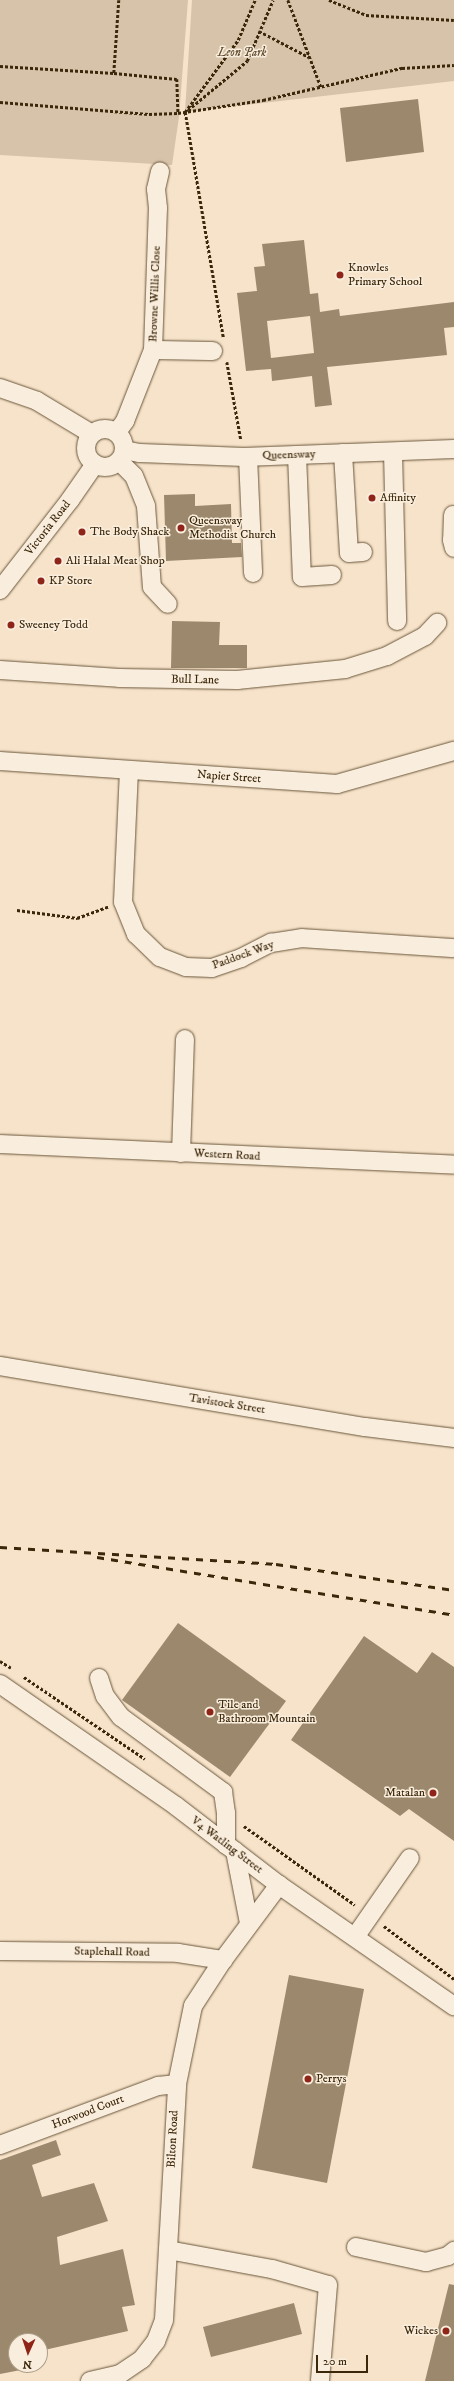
<!DOCTYPE html>
<html>
<head>
<meta charset="utf-8">
<style>
	body { margin:0 }
	#map { position:relative; width:454px; height:2381px; overflow:hidden; background:#f6e3ca; font-family:"IM FELL DW Pica",serif }
	div>[style] { position:absolute }
	.green>* { inset:0; background:#d6c3a9 }
	.building>* { inset:0; background:#9c896d }
	.path>* { height:2.5px; margin-top:-1.25px; transform-origin:0; background:repeating-linear-gradient(90deg,#3b2709 0 3px,transparent 0 5px) }
	.roads { filter:drop-shadow(0 0 1px #6a5639) drop-shadow(0 0 1px #6a5639) }
	.minor>* { height:18px; margin:-9px; padding:0 9px; transform-origin:9px; border-radius:9px; background:#f9eddd }
	.minor>.ring { margin:-9px; padding:0; box-sizing:content-box; background:none; border:18px solid #f9eddd; border-radius:50% }
	.rail>* { height:3px; margin-top:-1.5px; transform-origin:0; background:repeating-linear-gradient(90deg,#3b2709 0 7px,transparent 0 14px) }
	.dots>* { width:11px; height:11px; translate:-50% -50%; box-sizing:border-box; border:2px solid #f9eddd; border-radius:50% }
	span { translate:-50% -50%; white-space:nowrap; text-align:center; line-height:1.15; -webkit-text-stroke:3px #f9eddd; paint-order:stroke }
	.park-label { font-size:12px; color:#624e31; font-style:italic }
	.poi-label { font-size:12px; color:#3b2709 }
	.left { translate:0 -50%; text-align:left }
	.right { translate:-100% -50%; text-align:right }
	.street-label { font-size:12px; color:#3b2709 }
	.north { position:absolute; left:8px; top:2333px; width:40px; height:40px; box-sizing:border-box; background:#f9eddd; border:1px solid #ad9e88; border-radius:50%; rotate:183deg; font-size:11px; font-weight:700; line-height:16px; text-align:center; color:#3b2709 }
	.north::after { content:''; display:block; margin:auto; width:14px; height:18px; background:#8f2418; clip-path:polygon(50% 0,100% 100%,50% 72%,0 100%) }
	.scale { position:absolute; left:316px; top:2355px; width:52px; height:18px; box-sizing:border-box; border:2px solid #3b2709; border-top:0; padding-left:5px; font-size:12px; line-height:14px; white-space:nowrap; color:#3b2709; -webkit-text-stroke:3px #f9eddd; paint-order:stroke }
</style>
</head>
<body>
<div id="map">
	<div class="green">
		<div style="clip-path:polygon(0 0,188px 0,179px 117px,172px 165px,0 155px)"></div>
		<div style="clip-path:polygon(192px 0,454px 0,454px 81px,185px 112px)"></div>
	</div>
	<div class="building">
		<div style="clip-path:polygon(418px 99px,424px 152px,346px 162px,340px 108px)"></div>
		<div style="clip-path:polygon(evenodd,304px 240px,310px 294px,318px 293px,320px 312px,339px 309px,340px 316px,454px 302px,454px 327px,444px 328px,447px 355px,327px 367px,332px 405px,315px 407px,312px 376px,272px 381px,271px 369px,246px 371px,237px 293px,257px 291px,254px 267px,265px 266px,262px 244px,304px 240px,310px 316px,314px 353px,271px 358px,267px 321px,310px 316px)"></div>
		<div style="clip-path:polygon(195px 494px,195px 506px,231px 504px,232px 543px,241px 543px,242px 557px,166px 561px,164px 495px)"></div>
		<div style="clip-path:polygon(172px 621px,220px 622px,219px 645px,247px 645px,247px 668px,171px 668px)"></div>
		<div style="clip-path:polygon(178px 1623px,286px 1701px,230px 1777px,122px 1700px)"></div>
		<div style="clip-path:polygon(364px 1636px,417px 1673px,432px 1652px,454px 1667px,454px 1841px,409px 1809px,400px 1816px,291px 1740px)"></div>
		<div style="clip-path:polygon(289px 1975px,364px 1989px,327px 2183px,252px 2168px)"></div>
		<div style="clip-path:polygon(56px 2140px,61px 2155px,32px 2165px,42px 2197px,94px 2183px,108px 2221px,57px 2237px,60px 2265px,123px 2249px,135px 2305px,122px 2307px,128px 2331px,40px 2351px,40px 2341px,16px 2341px,16px 2365px,25px 2365px,26px 2369px,0 2374px,0 2160px)"></div>
		<div style="clip-path:polygon(449px 2284px,454px 2285px,454px 2381px,425px 2381px)"></div>
		<div style="clip-path:polygon(294px 2303px,302px 2334px,211px 2357px,203px 2327px)"></div>
	</div>
	<div class="path">
		<div style="left:119px;top:0;width:73px;rotate:93.9deg"></div>
		<div style="left:114px;top:73px;width:63px;rotate:5.4deg"></div>
		<div style="left:177px;top:79px;width:34px;rotate:88deg"></div>
		<div style="left:288px;top:0;width:93px;rotate:69.2deg"></div>
		<div style="left:329px;top:0;width:40px;rotate:22deg"></div>
		<div style="left:366px;top:15px;width:88px;rotate:3.3deg"></div>
		<div style="left:259px;top:31px;width:56px;rotate:27.5deg"></div>
		<div style="left:0;top:66px;width:114px;rotate:3.5deg"></div>
		<div style="left:0;top:102px;width:149px;rotate:4.6deg"></div>
		<div style="left:149px;top:114px;width:29px;rotate:-2deg"></div>
		<div style="left:178px;top:113px;width:86px;rotate:-8.7deg"></div>
		<div style="left:263px;top:100px;width:143px;rotate:-13deg"></div>
		<div style="left:402px;top:68px;width:52px;rotate:-3.3deg"></div>
		<div style="left:188px;top:110px;width:77px;rotate:-39.7deg"></div>
		<div style="left:247px;top:61px;width:66px;rotate:-66.9deg"></div>
		<div style="left:223px;top:337px;width:228px;rotate:-99.6deg"></div>
		<div style="left:185px;top:112px;width:89px;rotate:-53.6deg"></div>
		<div style="left:238px;top:40px;width:43px;rotate:-67deg"></div>
		<div style="left:227px;top:362px;width:79px;rotate:79.8deg"></div>
		<div style="left:17px;top:910px;width:61px;rotate:7.6deg"></div>
		<div style="left:77px;top:918px;width:33px;rotate:-20deg"></div>
		<div style="left:0;top:1661px;width:13px;rotate:32deg"></div>
		<div style="left:24px;top:1677px;width:146px;rotate:34.1deg"></div>
		<div style="left:244px;top:1826px;width:136px;rotate:35.4deg"></div>
		<div style="left:384px;top:1926px;width:88px;rotate:37.1deg"></div>
	</div>
	<div class="roads">
		<div class="minor">
			<div style="left:153px;top:350px;width:60px;rotate:1deg"></div>
			<div style="left:0;top:388px;width:39px;rotate:19deg"></div>
			<div style="left:37px;top:401px;width:64px;rotate:31deg"></div>
			<div class="ring" style="left:86px;top:429px;width:20px;height:20px"></div>
			<div style="left:117px;top:432px;width:14px;rotate:-54deg"></div>
			<div style="left:125px;top:421px;width:76px;rotate:-68.5deg"></div>
			<div style="left:153px;top:350px;width:142px;rotate:-88deg"></div>
			<div style="left:158px;top:208px;width:19px;rotate:-96deg"></div>
			<div style="left:156px;top:189px;width:18px;rotate:-77deg"></div>
			<div style="left:124px;top:450px;width:16px;rotate:11deg"></div>
			<div style="left:140px;top:453px;width:104px;rotate:2.2deg"></div>
			<div style="left:244px;top:457px;width:210px;rotate:-2.2deg"></div>
			<div style="left:393px;top:452px;width:169px;rotate:88.6deg"></div>
			<div style="left:343px;top:453px;width:100px;rotate:86.6deg"></div>
			<div style="left:349px;top:553px;width:14px;rotate:-4deg"></div>
			<div style="left:297px;top:455px;width:122px;rotate:87.7deg"></div>
			<div style="left:302px;top:577px;width:30px;rotate:-4deg"></div>
			<div style="left:248px;top:457px;width:116px;rotate:87.5deg"></div>
			<div style="left:119px;top:461px;width:21px;rotate:45deg"></div>
			<div style="left:134px;top:476px;width:32px;rotate:68deg"></div>
			<div style="left:146px;top:506px;width:81px;rotate:85.8deg"></div>
			<div style="left:152px;top:587px;width:23px;rotate:47deg"></div>
			<div style="left:453px;top:515px;width:25px;rotate:92deg"></div>
			<div style="left:452px;top:540px;width:8px;rotate:76deg"></div>
			<div style="left:0;top:590px;width:114px;rotate:-52.1deg"></div>
			<div style="left:70px;top:500px;width:44px;rotate:-55.2deg"></div>
			<div style="left:0;top:670px;width:119px;rotate:3.8deg"></div>
			<div style="left:119px;top:678px;width:118px;rotate:1deg"></div>
			<div style="left:237px;top:680px;width:109px;rotate:-5.8deg"></div>
			<div style="left:345px;top:669px;width:44px;rotate:-17.2deg"></div>
			<div style="left:387px;top:656px;width:43px;rotate:-27.8deg"></div>
			<div style="left:425px;top:636px;width:18px;rotate:-47deg"></div>
			<div style="left:0;top:761px;width:338px;rotate:3.9deg"></div>
			<div style="left:337px;top:784px;width:122px;rotate:-15.8deg"></div>
			<div style="left:129px;top:770px;width:132px;rotate:92.6deg"></div>
			<div style="left:123px;top:902px;width:35px;rotate:68deg"></div>
			<div style="left:136px;top:934px;width:33px;rotate:44deg"></div>
			<div style="left:160px;top:957px;width:28px;rotate:21deg"></div>
			<div style="left:186px;top:967px;width:26px;rotate:2deg"></div>
			<div style="left:212px;top:968px;width:31px;rotate:-19deg"></div>
			<div style="left:241px;top:958px;width:34px;rotate:-27deg"></div>
			<div style="left:271px;top:943px;width:31px;rotate:-9deg"></div>
			<div style="left:302px;top:938px;width:152px;rotate:3.8deg"></div>
			<div style="left:0;top:1144px;width:454px;rotate:2.6deg"></div>
			<div style="left:181px;top:1153px;width:114px;rotate:-88deg"></div>
			<div style="left:0;top:1366px;width:370px;rotate:9.5deg"></div>
			<div style="left:365px;top:1427px;width:90px;rotate:7deg"></div>
			<div style="left:99px;top:1678px;width:19px;rotate:72deg"></div>
			<div style="left:105px;top:1696px;width:26px;rotate:53deg"></div>
			<div style="left:121px;top:1717px;width:127px;rotate:36.3deg"></div>
			<div style="left:223px;top:1792px;width:21px;rotate:82deg"></div>
			<div style="left:226px;top:1813px;width:32px;rotate:90deg"></div>
			<div style="left:0;top:1684px;width:214px;rotate:34.7deg"></div>
			<div style="left:176px;top:1806px;width:130px;rotate:37.5deg"></div>
			<div style="left:279px;top:1885px;width:213px;rotate:34.7deg"></div>
			<div style="left:235px;top:1851px;width:73px;rotate:79deg"></div>
			<div style="left:355px;top:1937px;width:96px;rotate:-55.2deg"></div>
			<div style="left:0;top:1951px;width:178px;rotate:0.6deg"></div>
			<div style="left:178px;top:1953px;width:46px;rotate:8.8deg"></div>
			<div style="left:0;top:2145px;width:169px;rotate:-20.5deg"></div>
			<div style="left:158px;top:2086px;width:19px;rotate:-6deg"></div>
			<div style="left:356px;top:2247px;width:72px;rotate:12.1deg"></div>
			<div style="left:426px;top:2262px;width:23px;rotate:-15deg"></div>
			<div style="left:448px;top:2256px;width:8px;rotate:-40deg"></div>
			<div style="left:168px;top:2250px;width:106px;rotate:10.4deg"></div>
			<div style="left:272px;top:2269px;width:58px;rotate:15.9deg"></div>
			<div style="left:328px;top:2285px;width:96px;rotate:94.8deg"></div>
			<div style="left:90px;top:2381px;width:31px;rotate:-13deg"></div>
			<div style="left:120px;top:2374px;width:27px;rotate:-34deg"></div>
			<div style="left:142px;top:2359px;width:23px;rotate:-52deg"></div>
			<div style="left:156px;top:2341px;width:22px;rotate:-69deg"></div>
			<div style="left:164px;top:2320px;width:236px;rotate:-86.8deg"></div>
			<div style="left:177px;top:2084px;width:80px;rotate:-78.4deg"></div>
			<div style="left:193px;top:2006px;width:55px;rotate:-56.9deg"></div>
			<div style="left:223px;top:1960px;width:94px;rotate:-53.3deg"></div>
		</div>
	</div>
	<div class="rail">
		<div style="left:0;top:1547px;width:277px;rotate:3.5deg"></div>
		<div style="left:276px;top:1564px;width:180px;rotate:8.3deg"></div>
		<div style="left:97px;top:1557px;width:362px;rotate:9.2deg"></div>
	</div>
	<div class="dots">
		<div style="left:340px;top:275px;background:#8f2418"></div>
		<div style="left:372px;top:498px;background:#8f2418"></div>
		<div style="left:181px;top:528px;background:#8f2418"></div>
		<div style="left:82px;top:532px;background:#8f2418"></div>
		<div style="left:58px;top:561px;background:#8f2418"></div>
		<div style="left:41px;top:581px;background:#8f2418"></div>
		<div style="left:11px;top:625px;background:#8f2418"></div>
		<div style="left:210px;top:1712px;background:#8f2418"></div>
		<div style="left:433px;top:1793px;background:#8f2418"></div>
		<div style="left:308px;top:2079px;background:#8f2418"></div>
		<div style="left:446px;top:2331px;background:#8f2418"></div>
	</div>
	<div class="park-label">
		<span style="left:242px;top:53px">Leon Park</span>
	</div>
	<div class="poi-label">
		<span class="left" style="left:348px;top:275px">Knowles<br>Primary School</span>
		<span class="left" style="left:380px;top:498px">Affinity</span>
		<span class="left" style="left:189px;top:528px">Queensway<br>Methodist Church</span>
		<span class="left" style="left:90px;top:532px">The Body Shack</span>
		<span class="left" style="left:66px;top:561px">Ali Halal Meat Shop</span>
		<span class="left" style="left:49px;top:581px">KP Store</span>
		<span class="left" style="left:19px;top:625px">Sweeney Todd</span>
		<span class="left" style="left:218px;top:1712px">Tile and<br>Bathroom Mountain</span>
		<span class="right" style="left:425px;top:1793px">Matalan</span>
		<span class="left" style="left:316px;top:2079px">Perrys</span>
		<span class="right" style="left:438px;top:2331px">Wickes</span>
	</div>
	<div class="street-label">
		<span style="left:155px;top:294px;rotate:-88deg">Browne Willis Close</span>
		<span style="left:289px;top:455px;rotate:-2deg">Queensway</span>
		<span style="left:48px;top:528px;rotate:-52deg">Victoria Road</span>
		<span style="left:195px;top:680px;rotate:1deg">Bull Lane</span>
		<span style="left:229px;top:777px;rotate:4deg">Napier Street</span>
		<span style="left:243px;top:955px;rotate:-20deg">Paddock Way</span>
		<span style="left:227px;top:1155px;rotate:3deg">Western Road</span>
		<span style="left:227px;top:1404px;rotate:9deg">Tavistock Street</span>
		<span style="left:227px;top:1845px;rotate:37deg">V4 Watling Street</span>
		<span style="left:112px;top:1952px;rotate:1deg">Staplehall Road</span>
		<span style="left:88px;top:2112px;rotate:-21deg">Horwood Court</span>
		<span style="left:173px;top:2139px;rotate:-87deg">Bilton Road</span>
	</div>
	<div class="north">N</div>
	<div class="scale">20 m</div>
</div>
</body>
</html>
